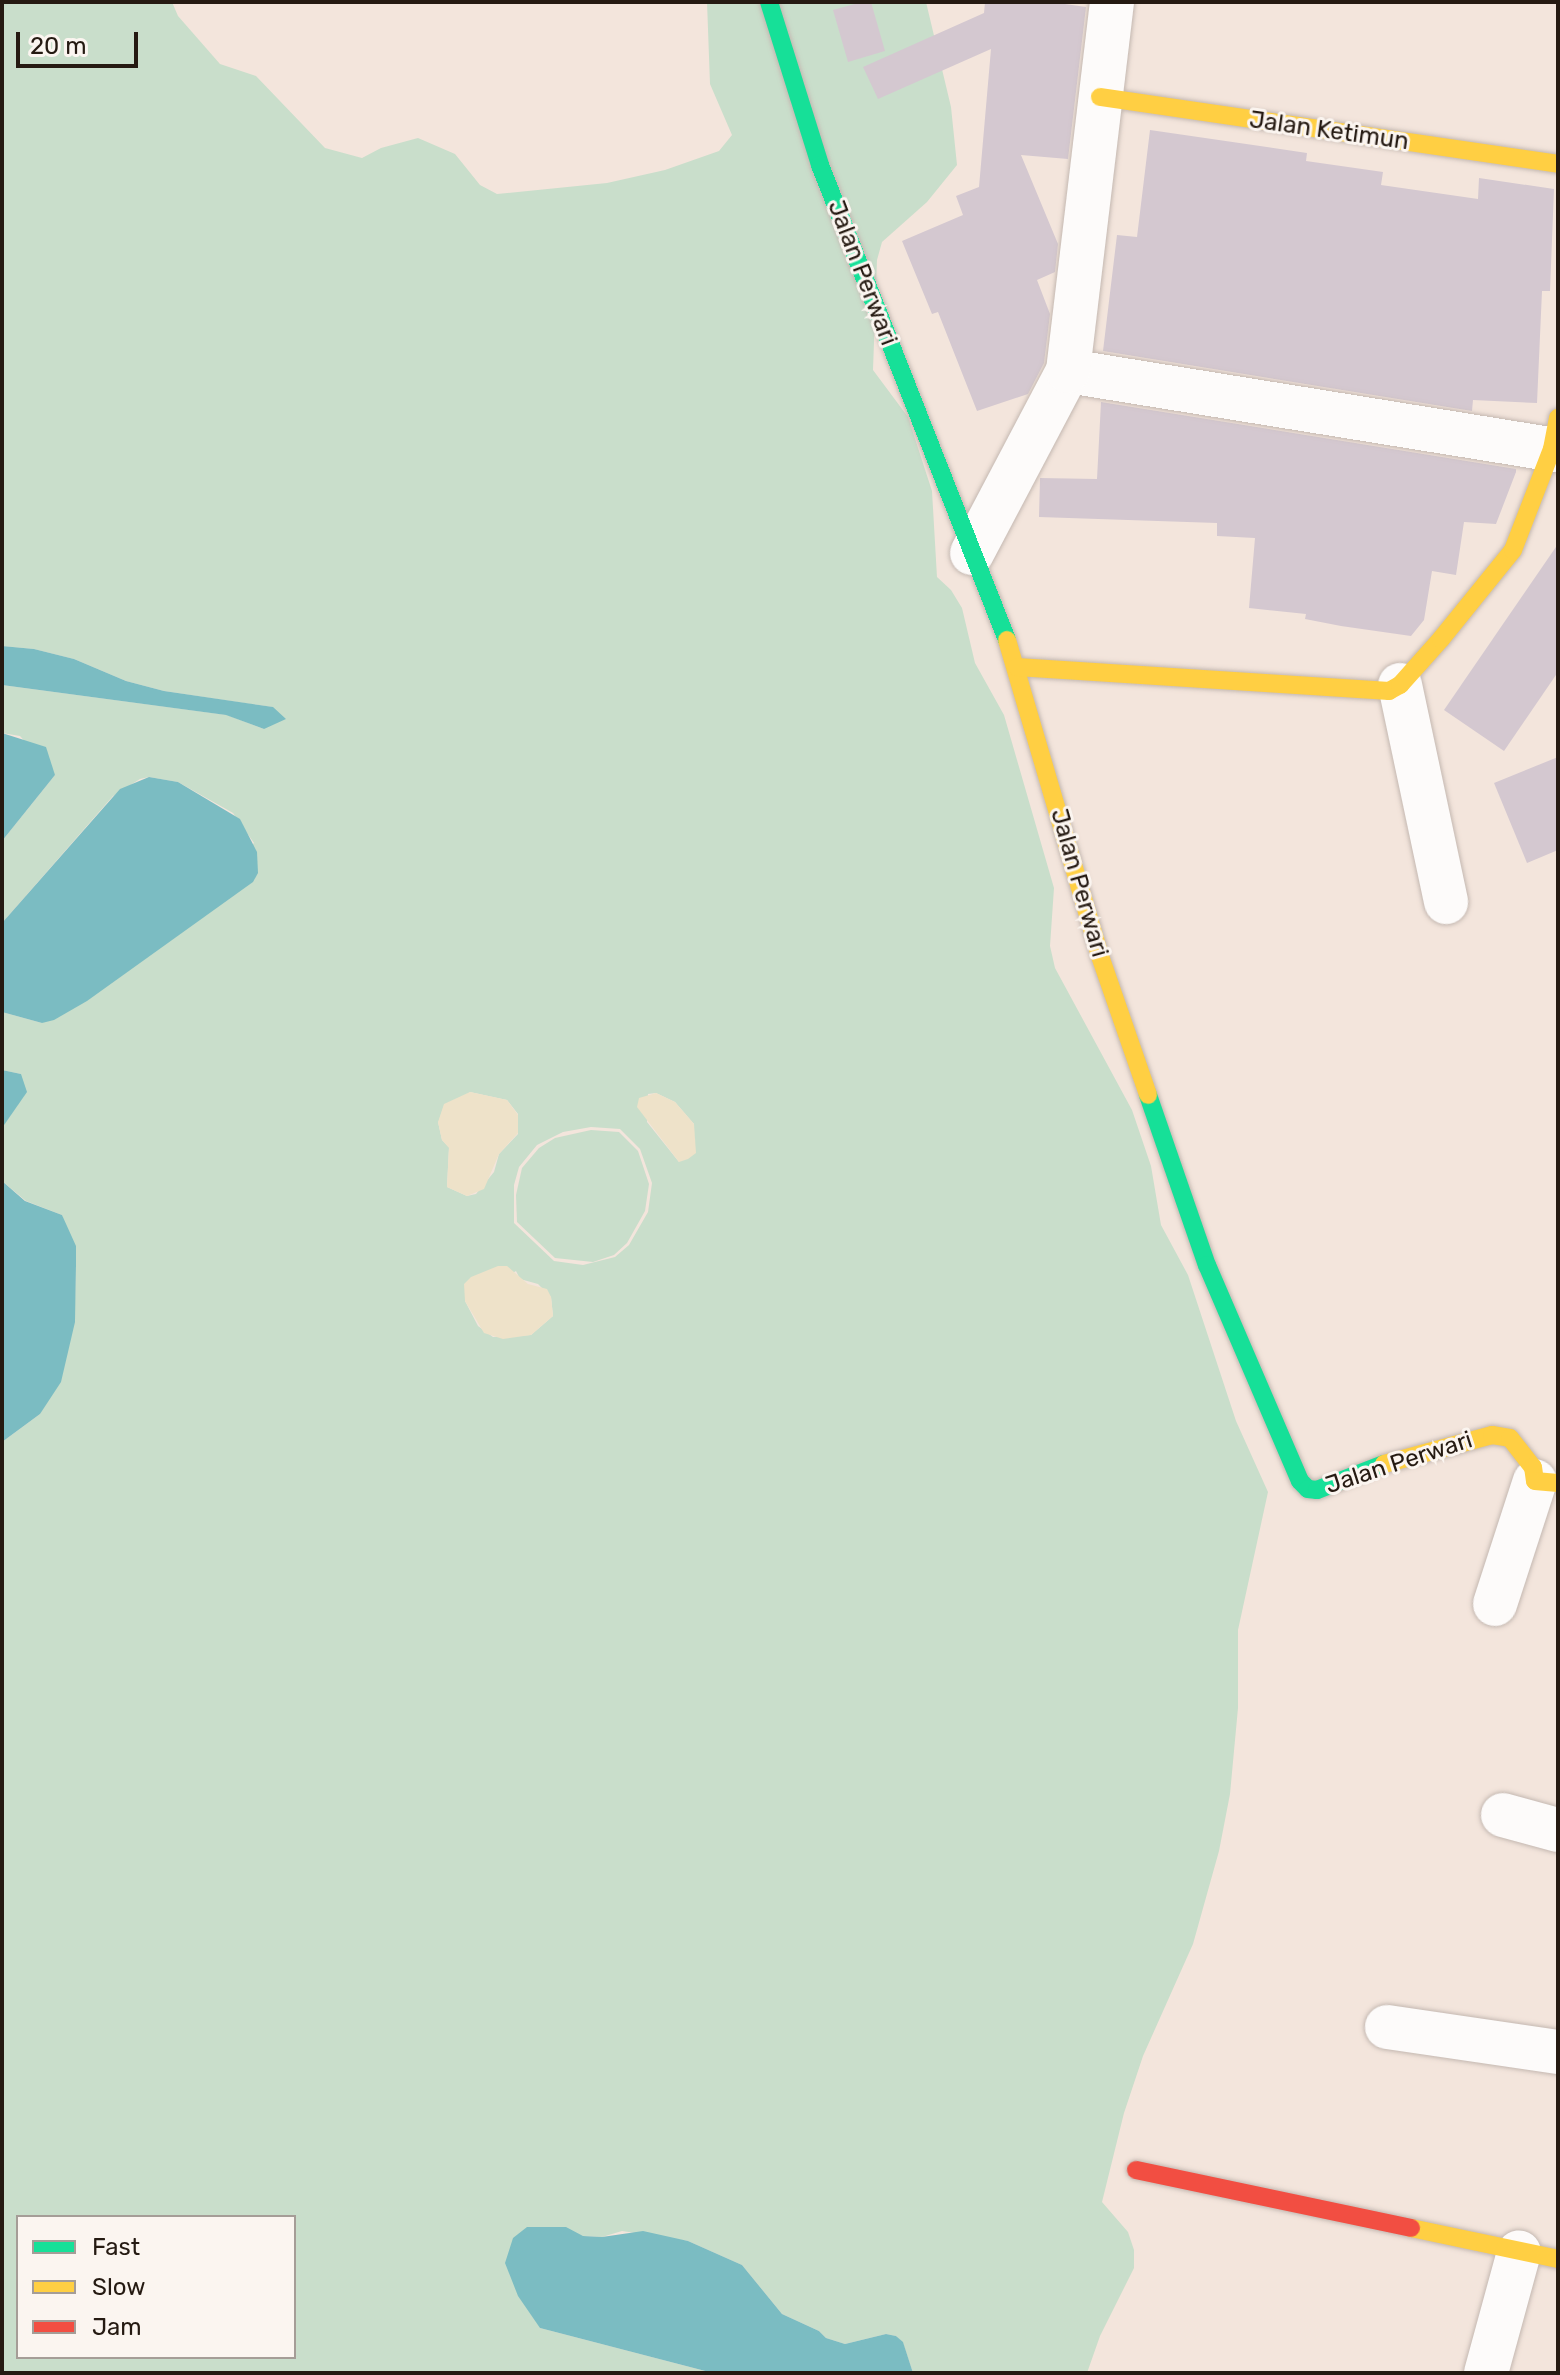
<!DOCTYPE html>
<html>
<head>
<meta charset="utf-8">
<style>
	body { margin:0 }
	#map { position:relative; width:1560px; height:2375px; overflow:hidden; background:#f3e5dc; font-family:Rubik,sans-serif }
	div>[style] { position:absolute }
	.green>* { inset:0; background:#c9decb }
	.sand>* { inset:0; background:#eee2c9 }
	.water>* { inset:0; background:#7bbcc2 }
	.building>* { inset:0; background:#d4c8d0 }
	.roads { filter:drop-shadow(0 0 2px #c4b8b1) drop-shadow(0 0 2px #c4b8b1) }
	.street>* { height:44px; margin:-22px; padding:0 22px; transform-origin:22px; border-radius:22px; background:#fdfbfa }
	.fast>* { height:18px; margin:-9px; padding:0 9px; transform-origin:9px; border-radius:9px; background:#16e098 }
	.slow>* { height:18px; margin:-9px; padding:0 9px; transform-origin:9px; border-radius:9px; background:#ffcf43 }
	.jam>* { height:18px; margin:-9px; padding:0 9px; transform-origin:9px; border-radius:9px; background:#f24e42 }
	span { translate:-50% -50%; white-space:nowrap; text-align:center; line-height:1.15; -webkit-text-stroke:6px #fbf5f0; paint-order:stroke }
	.street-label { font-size:24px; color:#251a12 }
	.frame { position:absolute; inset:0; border:4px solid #251a12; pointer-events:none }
	.legend { position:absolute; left:16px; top:2215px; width:280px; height:144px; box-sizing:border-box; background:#fbf5f0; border:2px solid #a59d97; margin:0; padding:10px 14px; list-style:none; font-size:24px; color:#251a12 }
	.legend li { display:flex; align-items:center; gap:16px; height:40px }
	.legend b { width:40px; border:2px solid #a59d97 }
	.scale { position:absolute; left:16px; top:32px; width:122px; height:36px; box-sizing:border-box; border:4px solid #251a12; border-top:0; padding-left:10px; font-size:24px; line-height:28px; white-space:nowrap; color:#251a12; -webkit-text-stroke:6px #fbf5f0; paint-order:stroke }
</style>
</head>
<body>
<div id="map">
	<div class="green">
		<div style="clip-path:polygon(evenodd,2px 2px,172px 2px,178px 16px,220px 64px,256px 76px,325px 148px,362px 158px,381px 148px,418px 138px,455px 154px,480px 185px,497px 194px,607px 183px,665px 170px,719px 151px,732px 135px,710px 84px,707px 2px,926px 2px,951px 107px,957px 165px,927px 202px,882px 242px,877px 260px,873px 370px,908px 417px,932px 491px,937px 577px,951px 590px,962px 608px,975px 663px,1004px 715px,1054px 888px,1050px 946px,1055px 968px,1132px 1110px,1151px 1166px,1161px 1225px,1188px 1275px,1236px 1421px,1268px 1492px,1238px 1630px,1238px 1708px,1230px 1794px,1219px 1851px,1193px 1944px,1143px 2056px,1124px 2113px,1102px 2202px,1128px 2232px,1134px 2250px,1134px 2268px,1100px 2336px,1087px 2373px,913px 2373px,903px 2343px,896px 2336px,886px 2334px,845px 2344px,826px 2338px,819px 2331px,782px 2314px,742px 2265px,688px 2241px,622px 2231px,602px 2237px,583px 2236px,537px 2227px,527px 2227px,540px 2328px,713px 2373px,2px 2373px,2px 1442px,40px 1414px,75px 1302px,76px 1265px,62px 1215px,26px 1201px,2px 1181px,2px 1128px,21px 1074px,2px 1070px,2px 1012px,42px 1023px,254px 843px,233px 813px,178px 782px,149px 777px,140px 779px,113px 796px,2px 923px,2px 841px,55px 775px,20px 736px,2px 733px,2px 685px,227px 715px,264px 729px,272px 707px,164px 691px,126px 681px,74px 659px,34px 649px,2px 646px,2px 2px,470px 1092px,507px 1100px,518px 1114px,518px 1134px,499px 1154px,494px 1172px,476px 1194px,467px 1196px,447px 1187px,449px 1147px,442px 1140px,438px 1122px,470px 1092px,2px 2px,656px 1093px,675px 1102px,694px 1124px,679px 1162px,647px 1122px,648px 1094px,656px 1093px,2px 2px,591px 1127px,620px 1129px,640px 1149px,652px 1183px,648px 1212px,629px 1245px,615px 1257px,583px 1265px,554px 1261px,514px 1223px,514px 1185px,519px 1167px,537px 1145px,563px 1132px,591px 1127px,2px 2px,516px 1271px,520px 1279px,538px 1284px,551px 1297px,553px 1316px,531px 1335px,493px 1337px,478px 1326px,465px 1301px,516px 1271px,2px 2px,18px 2217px,294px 2217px,294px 2357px,18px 2357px,18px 2217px)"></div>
		<div style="clip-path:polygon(591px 1130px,619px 1132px,638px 1151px,649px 1184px,645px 1211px,627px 1243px,614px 1255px,593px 1262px,555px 1258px,517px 1222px,516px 1195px,522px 1168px,539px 1148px,555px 1138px)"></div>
	</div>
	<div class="sand">
		<div style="clip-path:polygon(470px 1092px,507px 1100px,518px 1115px,518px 1133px,499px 1154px,484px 1189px,467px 1196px,447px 1187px,449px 1148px,442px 1140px,438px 1122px,444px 1104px)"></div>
		<div style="clip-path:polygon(656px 1093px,675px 1102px,694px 1124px,696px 1153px,688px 1159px,679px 1162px,637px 1107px,639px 1098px)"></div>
		<div style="clip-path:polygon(498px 1266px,507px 1266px,528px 1284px,547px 1289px,551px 1297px,553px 1316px,531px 1335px,503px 1339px,484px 1333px,465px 1301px,464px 1284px,471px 1277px)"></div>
	</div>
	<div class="water">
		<div style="clip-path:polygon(2px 646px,34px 649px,74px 659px,126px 681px,164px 691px,273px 707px,286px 719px,264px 729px,226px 715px,2px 685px)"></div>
		<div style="clip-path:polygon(2px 733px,46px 747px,55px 775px,2px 841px)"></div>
		<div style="clip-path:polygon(149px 777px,178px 782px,240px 819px,257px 852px,258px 873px,253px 882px,87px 1001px,54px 1020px,42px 1023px,2px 1012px,2px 923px,120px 789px)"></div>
		<div style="clip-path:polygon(2px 1070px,21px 1074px,27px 1092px,2px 1128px)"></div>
		<div style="clip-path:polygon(2px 1181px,25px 1201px,62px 1215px,76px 1246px,76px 1265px,75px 1322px,61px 1382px,40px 1414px,2px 1442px)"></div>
		<div style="clip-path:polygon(527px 2227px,566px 2227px,583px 2236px,602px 2237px,643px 2231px,688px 2241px,742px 2265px,782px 2314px,819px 2331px,826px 2338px,845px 2344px,886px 2334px,896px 2336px,903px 2342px,913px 2373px,713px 2373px,540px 2328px,518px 2296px,505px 2263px,513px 2238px)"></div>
	</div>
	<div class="building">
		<div style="clip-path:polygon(862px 2px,871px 2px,885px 51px,848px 62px,833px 10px)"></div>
		<div style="clip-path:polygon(985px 2px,1051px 2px,1086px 7px,1068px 159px,1021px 155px,1058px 244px,1055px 272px,1037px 280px,1050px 314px,1044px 363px,1028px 394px,977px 411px,938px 312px,932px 314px,902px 241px,963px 215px,956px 196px,979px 187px,991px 49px,878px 99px,863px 67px,984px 13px)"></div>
		<div style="clip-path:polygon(1150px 130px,1307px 153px,1306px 161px,1383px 172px,1381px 185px,1478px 199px,1479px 178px,1554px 189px,1550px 291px,1542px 291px,1537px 403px,1473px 400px,1472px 411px,1103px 351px,1117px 235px,1137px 237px)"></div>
		<div style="clip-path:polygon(1101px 402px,1516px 469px,1516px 472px,1496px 524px,1464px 522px,1456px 575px,1432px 571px,1424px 620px,1411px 636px,1341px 626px,1305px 619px,1306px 614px,1249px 608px,1255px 538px,1217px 536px,1217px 523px,1039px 517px,1040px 478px,1097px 479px)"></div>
		<div style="clip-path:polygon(1558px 544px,1558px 672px,1504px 751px,1444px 710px)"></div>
		<div style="clip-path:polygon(1558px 757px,1558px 850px,1527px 863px,1494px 783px)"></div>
	</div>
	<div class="roads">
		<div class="street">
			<div style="left:1068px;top:371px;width:496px;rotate:9.2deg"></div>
			<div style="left:972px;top:553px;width:206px;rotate:-62.2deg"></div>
			<div style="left:1068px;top:371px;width:372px;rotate:-83.2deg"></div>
			<div style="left:1400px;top:685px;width:222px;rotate:78deg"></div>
			<div style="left:1495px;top:1604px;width:129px;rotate:-72deg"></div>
			<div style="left:1503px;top:1815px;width:57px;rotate:15.3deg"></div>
			<div style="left:1387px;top:2027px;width:173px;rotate:8.3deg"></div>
			<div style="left:1486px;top:2373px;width:125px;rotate:-74.7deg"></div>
		</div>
		<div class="fast">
			<div style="left:769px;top:2px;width:171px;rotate:72.6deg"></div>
			<div style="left:820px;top:165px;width:510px;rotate:68.51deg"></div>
			<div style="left:1148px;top:1095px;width:180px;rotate:70.9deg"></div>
			<div style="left:1207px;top:1265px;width:235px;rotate:66.7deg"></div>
			<div style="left:1300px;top:1481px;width:11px;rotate:45deg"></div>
			<div style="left:1308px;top:1489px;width:9px;rotate:6deg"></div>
			<div style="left:1317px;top:1490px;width:72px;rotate:-21.2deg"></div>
		</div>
		<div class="slow">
			<div style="left:1100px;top:97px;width:463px;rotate:8.3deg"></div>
			<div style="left:1007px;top:640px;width:329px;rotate:73.6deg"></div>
			<div style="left:1100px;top:956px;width:147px;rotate:70.9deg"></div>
			<div style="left:1017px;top:667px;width:373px;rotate:3.7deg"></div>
			<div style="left:1389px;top:691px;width:13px;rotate:-29deg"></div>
			<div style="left:1400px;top:685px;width:62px;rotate:-48.3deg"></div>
			<div style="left:1441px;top:639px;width:114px;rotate:-51deg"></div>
			<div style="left:1513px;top:550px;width:108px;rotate:-68.9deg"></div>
			<div style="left:1552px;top:449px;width:32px;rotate:-79deg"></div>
			<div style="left:1384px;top:1464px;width:112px;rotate:-15deg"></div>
			<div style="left:1492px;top:1435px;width:18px;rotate:9deg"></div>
			<div style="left:1510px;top:1438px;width:37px;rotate:52deg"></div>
			<div style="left:1533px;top:1467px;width:14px;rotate:82deg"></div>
			<div style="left:1535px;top:1481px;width:23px;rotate:5deg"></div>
			<div style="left:1411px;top:2228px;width:150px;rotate:11.9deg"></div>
		</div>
		<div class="jam">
			<div style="left:1136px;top:2170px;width:281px;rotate:11.9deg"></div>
		</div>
	</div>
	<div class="street-label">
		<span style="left:1329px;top:131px;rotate:8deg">Jalan Ketimun</span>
		<span style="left:862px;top:273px;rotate:69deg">Jalan Perwari</span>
		<span style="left:1079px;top:883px;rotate:74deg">Jalan Perwari</span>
		<span style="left:1399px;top:1463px;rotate:-18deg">Jalan Perwari</span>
	</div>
	<div class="frame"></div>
	<ul class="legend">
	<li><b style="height:10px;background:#16e098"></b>Fast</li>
	<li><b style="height:10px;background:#ffcf43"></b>Slow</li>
	<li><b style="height:10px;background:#f24e42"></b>Jam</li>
	</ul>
	<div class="scale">20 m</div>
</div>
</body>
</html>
